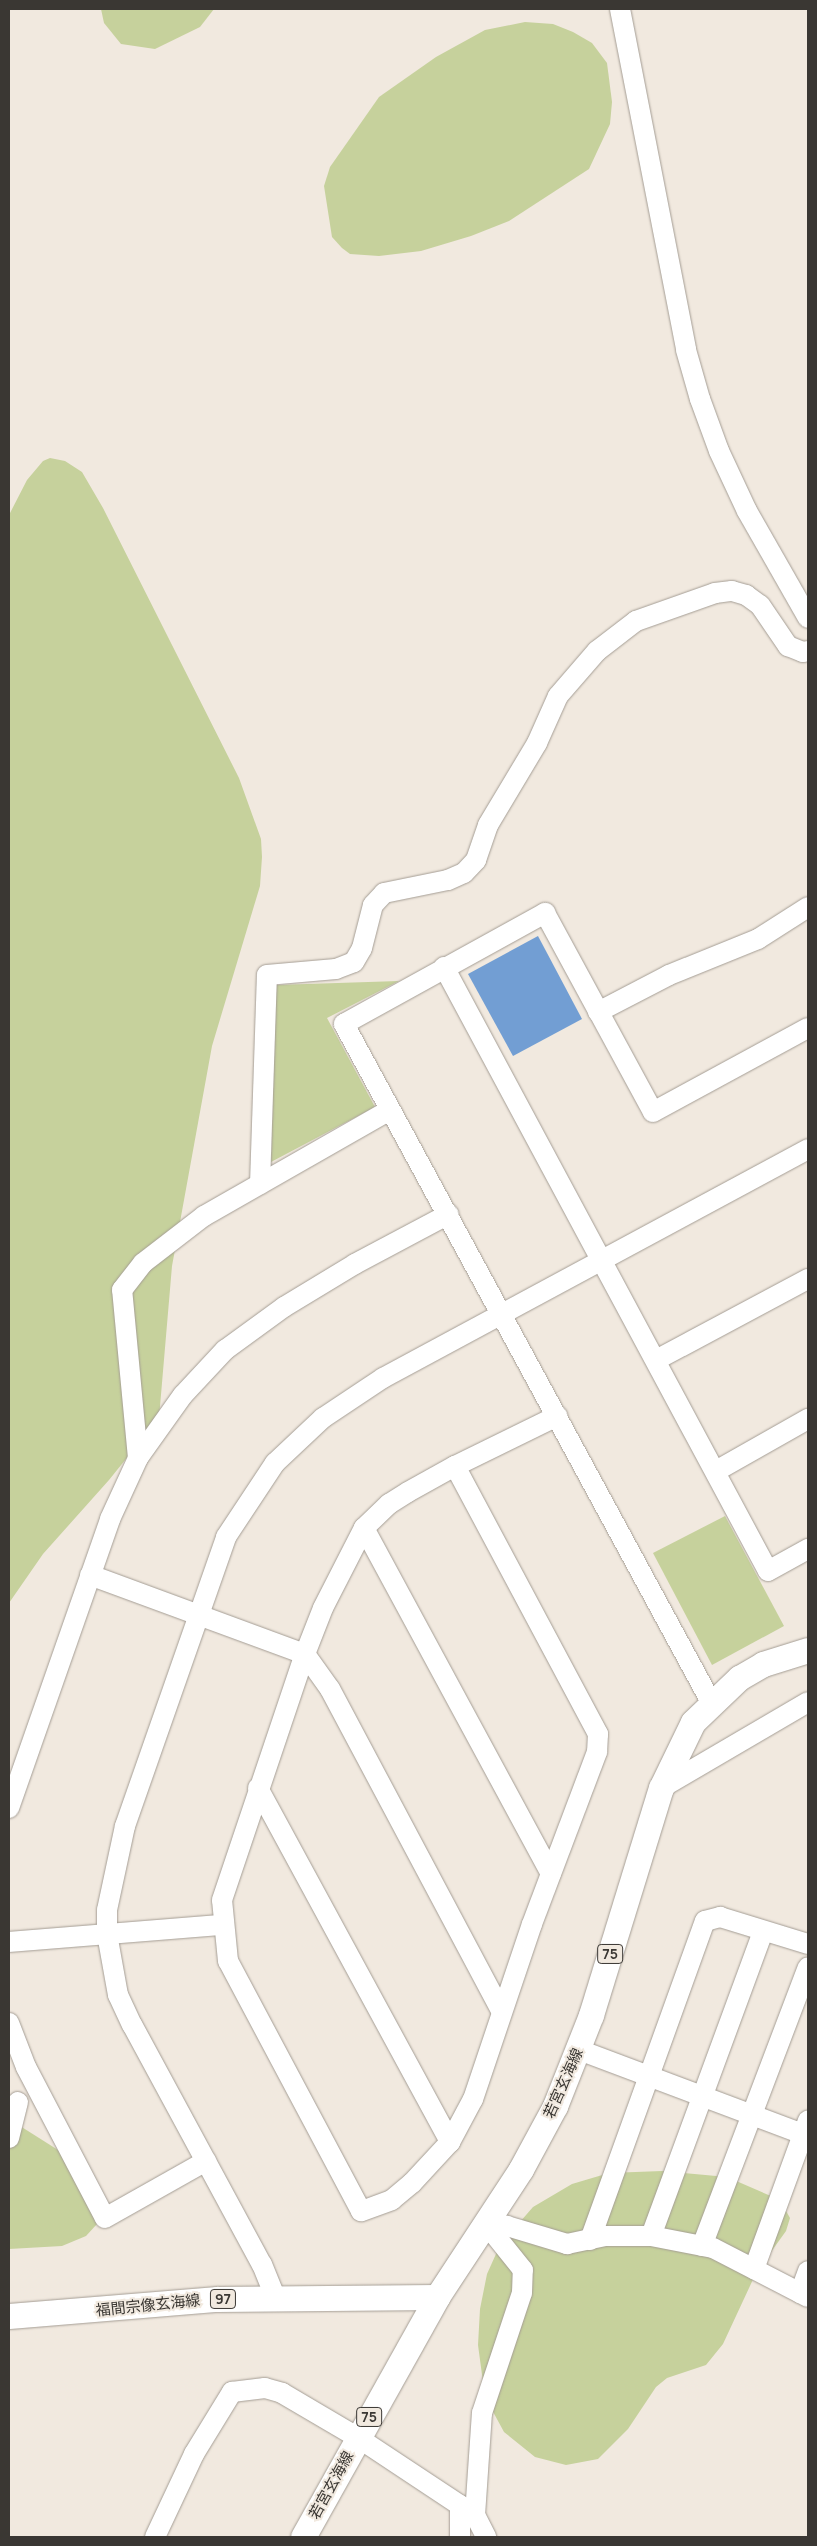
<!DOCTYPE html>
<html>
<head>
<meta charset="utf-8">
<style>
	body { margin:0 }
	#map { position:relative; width:817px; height:2546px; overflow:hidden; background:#f1e9df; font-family:Manrope,"Noto Sans JP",sans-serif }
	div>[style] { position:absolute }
	.green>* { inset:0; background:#c6d19c }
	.water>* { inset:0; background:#729ed3 }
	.roads { filter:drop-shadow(0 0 1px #a49d94) drop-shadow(0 0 1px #a49d94) }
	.minor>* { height:20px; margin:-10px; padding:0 10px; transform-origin:10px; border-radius:10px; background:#fff }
	.major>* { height:25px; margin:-12.5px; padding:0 12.5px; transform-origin:12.5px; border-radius:12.5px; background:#fff }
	span { translate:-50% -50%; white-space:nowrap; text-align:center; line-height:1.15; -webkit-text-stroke:4px #f1e9df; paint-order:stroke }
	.shield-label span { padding:1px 4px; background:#f1e9df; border:1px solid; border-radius:4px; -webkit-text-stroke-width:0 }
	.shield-label { font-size:14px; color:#3a3733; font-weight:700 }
	.street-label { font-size:15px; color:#3a3733 }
	.frame { position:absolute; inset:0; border:10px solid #3a3733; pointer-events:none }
</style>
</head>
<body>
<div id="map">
	<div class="green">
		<div style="clip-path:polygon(101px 9px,214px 9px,200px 27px,155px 49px,121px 44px,104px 23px)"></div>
		<div style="clip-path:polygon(525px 22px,553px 24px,573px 32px,592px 43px,607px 63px,612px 102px,610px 124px,589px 169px,509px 221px,471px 236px,421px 251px,379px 256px,350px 254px,342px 248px,332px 237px,324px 186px,330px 167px,379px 97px,436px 57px,485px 30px)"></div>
		<div style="clip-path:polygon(50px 458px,65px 461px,82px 472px,103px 508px,239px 778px,261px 839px,262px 857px,260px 886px,212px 1046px,172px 1266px,159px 1418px,109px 1480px,43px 1554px,9px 1603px,9px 515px,27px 480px,43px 461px)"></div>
		<div style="clip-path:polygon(399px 981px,327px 1018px,375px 1107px,271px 1162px,276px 985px)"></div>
		<div style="clip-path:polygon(725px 1516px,784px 1626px,712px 1665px,653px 1553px)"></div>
		<div style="clip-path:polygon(9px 2119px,77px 2162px,99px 2214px,97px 2224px,86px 2236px,62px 2246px,9px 2249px)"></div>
		<div style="clip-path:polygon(662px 2171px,727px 2177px,780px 2200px,790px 2218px,786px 2231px,756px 2273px,723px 2344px,706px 2365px,667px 2378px,656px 2387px,628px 2429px,598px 2459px,566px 2465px,535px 2457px,504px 2432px,485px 2397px,478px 2345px,480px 2309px,487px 2274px,500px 2245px,533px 2207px,572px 2184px,609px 2173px)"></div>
	</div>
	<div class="water">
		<div style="clip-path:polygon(538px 936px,582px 1019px,513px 1056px,468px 974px)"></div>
	</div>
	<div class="roads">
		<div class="minor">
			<div style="left:620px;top:9px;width:347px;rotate:79deg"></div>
			<div style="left:686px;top:350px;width:51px;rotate:74.1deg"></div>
			<div style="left:700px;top:399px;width:55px;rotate:69.9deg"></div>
			<div style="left:719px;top:451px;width:66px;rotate:65deg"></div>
			<div style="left:747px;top:511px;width:123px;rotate:60.3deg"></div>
			<div style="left:444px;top:967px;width:685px;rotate:61.79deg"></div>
			<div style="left:768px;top:1571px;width:46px;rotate:-28.8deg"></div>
			<div style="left:598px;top:1012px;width:80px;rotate:-27.5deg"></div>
			<div style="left:669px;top:975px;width:96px;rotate:-22deg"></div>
			<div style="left:758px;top:939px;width:59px;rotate:-32.6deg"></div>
			<div style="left:260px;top:1184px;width:209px;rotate:-88.1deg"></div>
			<div style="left:267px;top:975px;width:69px;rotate:-5deg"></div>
			<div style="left:336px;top:969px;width:19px;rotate:-21deg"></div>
			<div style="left:354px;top:962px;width:16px;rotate:-60deg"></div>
			<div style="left:362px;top:948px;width:44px;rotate:-75.7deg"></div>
			<div style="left:373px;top:905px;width:16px;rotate:-47deg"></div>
			<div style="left:384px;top:893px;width:65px;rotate:-11.5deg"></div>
			<div style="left:448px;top:880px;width:17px;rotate:-24deg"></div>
			<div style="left:464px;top:873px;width:18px;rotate:-47deg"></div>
			<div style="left:476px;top:860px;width:37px;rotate:-71deg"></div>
			<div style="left:488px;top:825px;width:96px;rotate:-59.1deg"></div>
			<div style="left:537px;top:743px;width:51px;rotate:-65.9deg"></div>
			<div style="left:558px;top:696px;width:60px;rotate:-49.1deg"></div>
			<div style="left:597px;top:651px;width:49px;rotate:-37.6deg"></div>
			<div style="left:636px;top:621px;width:84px;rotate:-19.5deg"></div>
			<div style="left:715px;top:593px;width:17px;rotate:-7deg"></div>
			<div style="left:732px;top:591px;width:15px;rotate:16deg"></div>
			<div style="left:746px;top:595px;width:17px;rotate:36deg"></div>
			<div style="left:760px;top:605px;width:50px;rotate:55.7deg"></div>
			<div style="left:788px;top:646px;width:16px;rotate:22deg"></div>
			<div style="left:803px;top:652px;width:5px;rotate:-11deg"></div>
			<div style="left:656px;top:1360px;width:172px;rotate:-28.1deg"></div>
			<div style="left:138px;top:1458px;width:169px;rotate:-95.4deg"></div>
			<div style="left:122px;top:1290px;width:34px;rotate:-52deg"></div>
			<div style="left:143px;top:1263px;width:77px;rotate:-37.6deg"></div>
			<div style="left:204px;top:1216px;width:214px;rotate:-29.7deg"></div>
			<div style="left:455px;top:1466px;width:304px;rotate:61.9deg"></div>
			<div style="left:598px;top:1734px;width:18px;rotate:93deg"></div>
			<div style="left:597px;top:1752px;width:184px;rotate:110.7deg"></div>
			<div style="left:532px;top:1924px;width:185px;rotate:108.6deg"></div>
			<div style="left:473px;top:2099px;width:49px;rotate:118.1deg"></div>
			<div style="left:450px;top:2142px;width:56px;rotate:132.8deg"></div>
			<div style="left:412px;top:2183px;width:26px;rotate:140deg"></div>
			<div style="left:392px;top:2200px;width:33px;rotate:160deg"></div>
			<div style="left:361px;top:2211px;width:283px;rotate:-118deg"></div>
			<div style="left:228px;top:1961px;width:61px;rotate:-95.6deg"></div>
			<div style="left:222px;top:1900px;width:260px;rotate:-71.4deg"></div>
			<div style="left:305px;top:1654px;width:49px;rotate:-68.6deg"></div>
			<div style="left:323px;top:1608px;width:90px;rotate:-62.9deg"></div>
			<div style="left:364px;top:1528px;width:35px;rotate:-44deg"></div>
			<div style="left:389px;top:1504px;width:22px;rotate:-32deg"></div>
			<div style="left:408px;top:1492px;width:54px;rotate:-29deg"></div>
			<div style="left:455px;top:1466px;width:114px;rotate:-26.1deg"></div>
			<div style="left:716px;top:1471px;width:106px;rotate:-29.5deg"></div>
			<div style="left:364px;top:1528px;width:393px;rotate:61.6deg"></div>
			<div style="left:90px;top:1575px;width:229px;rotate:20.2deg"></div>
			<div style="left:305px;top:1654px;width:43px;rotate:54.5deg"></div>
			<div style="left:330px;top:1689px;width:366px;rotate:62deg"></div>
			<div style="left:711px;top:1702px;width:771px;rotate:-118.43deg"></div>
			<div style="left:344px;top:1024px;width:230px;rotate:-28.9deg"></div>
			<div style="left:545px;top:913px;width:226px;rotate:61.5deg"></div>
			<div style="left:653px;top:1112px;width:176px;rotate:-28.5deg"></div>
			<div style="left:258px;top:1788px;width:403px;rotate:61.5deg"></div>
			<div style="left:661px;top:1788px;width:170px;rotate:-30.3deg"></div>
			<div style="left:9px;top:1808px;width:306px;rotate:-70.7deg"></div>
			<div style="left:110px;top:1519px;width:67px;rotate:-65.3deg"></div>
			<div style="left:138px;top:1458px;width:77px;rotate:-54.5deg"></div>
			<div style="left:183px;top:1395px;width:62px;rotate:-47deg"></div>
			<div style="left:225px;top:1350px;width:73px;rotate:-36.1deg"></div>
			<div style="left:284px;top:1307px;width:83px;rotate:-31.2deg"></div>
			<div style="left:355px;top:1264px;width:106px;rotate:-28deg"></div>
			<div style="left:9px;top:1942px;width:214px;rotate:-4.6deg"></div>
			<div style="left:9px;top:2023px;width:47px;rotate:68.9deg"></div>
			<div style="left:26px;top:2067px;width:170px;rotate:62.4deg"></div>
			<div style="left:105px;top:2218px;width:116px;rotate:-29.4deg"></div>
			<div style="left:579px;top:2050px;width:245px;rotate:20.6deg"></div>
			<div style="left:9px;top:2138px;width:37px;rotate:-76deg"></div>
			<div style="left:486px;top:2224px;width:21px;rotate:5deg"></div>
			<div style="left:507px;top:2226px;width:63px;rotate:16.7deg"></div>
			<div style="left:567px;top:2244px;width:38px;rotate:-12deg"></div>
			<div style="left:604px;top:2236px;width:47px"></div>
			<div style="left:651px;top:2236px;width:63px;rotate:11deg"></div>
			<div style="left:713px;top:2248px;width:107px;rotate:27.3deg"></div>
			<div style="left:651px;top:2236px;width:324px;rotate:-69.8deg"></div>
			<div style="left:590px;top:2240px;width:339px;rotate:-70.2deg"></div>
			<div style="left:705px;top:1921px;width:16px;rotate:-15deg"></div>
			<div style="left:720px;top:1917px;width:92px;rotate:17.1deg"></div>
			<div style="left:702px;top:2246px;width:298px;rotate:-69.2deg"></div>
			<div style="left:754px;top:2269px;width:158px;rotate:-70deg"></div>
			<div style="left:800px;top:2293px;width:23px;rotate:-70deg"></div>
			<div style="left:276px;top:2299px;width:37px;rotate:-112deg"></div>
			<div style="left:262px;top:2265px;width:273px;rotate:-118.4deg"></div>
			<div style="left:132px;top:2025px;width:33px;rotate:-115deg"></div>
			<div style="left:118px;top:1995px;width:62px;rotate:-100.2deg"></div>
			<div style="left:107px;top:1934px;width:24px;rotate:-90deg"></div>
			<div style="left:107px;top:1910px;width:86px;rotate:-77.9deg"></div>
			<div style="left:125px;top:1826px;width:306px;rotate:-70.7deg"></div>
			<div style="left:226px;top:1537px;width:89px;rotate:-56.5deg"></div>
			<div style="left:275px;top:1463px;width:66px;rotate:-43.2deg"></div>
			<div style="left:323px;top:1418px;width:72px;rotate:-33.7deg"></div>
			<div style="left:383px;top:1378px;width:483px;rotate:-28.3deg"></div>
			<div style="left:460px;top:2505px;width:32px;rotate:90deg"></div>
			<div style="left:475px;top:2515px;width:102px;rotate:-86.1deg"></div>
			<div style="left:482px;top:2413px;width:126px;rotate:-71.6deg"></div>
			<div style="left:522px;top:2293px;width:23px;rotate:-88deg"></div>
			<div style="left:523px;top:2270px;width:59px;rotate:-128.8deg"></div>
			<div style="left:155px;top:2537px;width:92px;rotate:-64.8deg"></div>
			<div style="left:194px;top:2454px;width:73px;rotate:-58.5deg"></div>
			<div style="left:232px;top:2392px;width:33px;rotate:-7deg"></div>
			<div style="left:265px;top:2388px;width:18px;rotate:16deg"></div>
			<div style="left:282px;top:2393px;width:87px;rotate:30.4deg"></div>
			<div style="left:357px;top:2437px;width:141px;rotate:33.5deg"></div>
			<div style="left:475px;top:2515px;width:25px;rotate:63deg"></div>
		</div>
		<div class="major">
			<div style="left:9px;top:2316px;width:209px;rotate:-4.7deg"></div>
			<div style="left:217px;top:2299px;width:220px;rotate:-0.5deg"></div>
			<div style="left:303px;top:2537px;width:275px;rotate:-60.8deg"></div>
			<div style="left:437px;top:2297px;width:153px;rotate:-56.7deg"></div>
			<div style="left:521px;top:2169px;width:72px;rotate:-61.6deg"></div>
			<div style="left:555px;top:2106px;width:98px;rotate:-68.4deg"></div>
			<div style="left:591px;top:2015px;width:238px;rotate:-72.9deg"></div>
			<div style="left:661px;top:1788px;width:73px;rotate:-64.1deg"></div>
			<div style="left:693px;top:1722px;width:64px;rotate:-43.7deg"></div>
			<div style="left:739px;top:1678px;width:28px;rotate:-30deg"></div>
			<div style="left:763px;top:1664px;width:47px;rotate:-17.3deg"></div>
		</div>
	</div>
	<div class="shield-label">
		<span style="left:610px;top:1954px">75</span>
		<span style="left:223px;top:2299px">97</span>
		<span style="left:369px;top:2417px">75</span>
	</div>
	<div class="street-label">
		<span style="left:563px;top:2083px;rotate:-66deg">若宮玄海線</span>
		<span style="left:148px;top:2305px;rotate:-6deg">福間宗像玄海線</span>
		<span style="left:331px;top:2485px;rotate:-61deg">若宮玄海線</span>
	</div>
	<div class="frame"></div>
</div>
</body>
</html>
